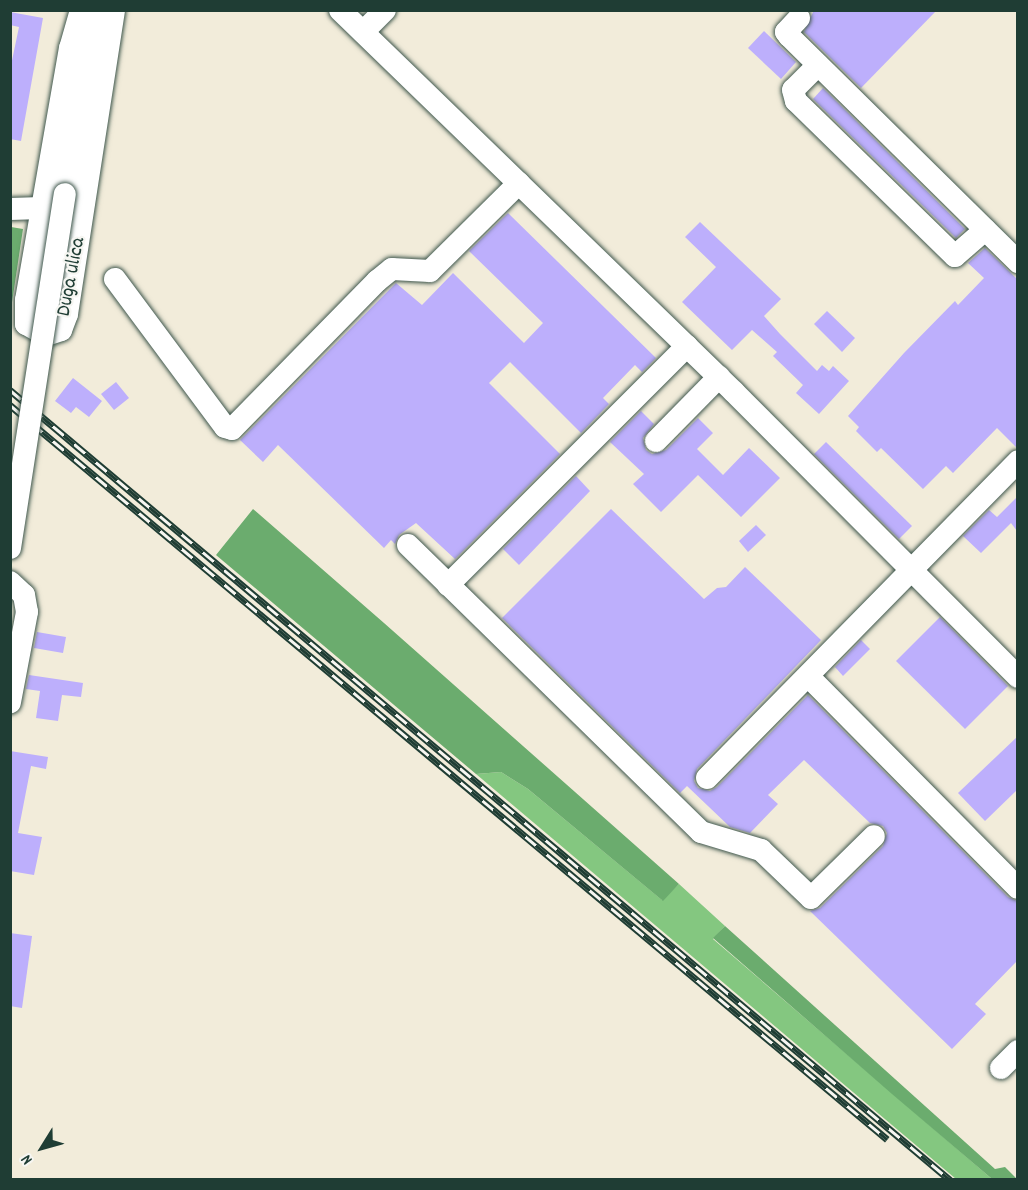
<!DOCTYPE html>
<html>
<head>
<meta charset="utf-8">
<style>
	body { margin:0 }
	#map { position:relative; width:1028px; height:1190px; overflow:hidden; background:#f2ecda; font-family:Dekko,sans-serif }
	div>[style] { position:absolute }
	.green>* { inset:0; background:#84c780 }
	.forest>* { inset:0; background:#6bac6e }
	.building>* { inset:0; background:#bdaffc }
	.roads { filter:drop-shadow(0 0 2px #3f574d) drop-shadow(0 0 2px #3f574d) }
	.minor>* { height:22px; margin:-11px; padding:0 11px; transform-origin:11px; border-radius:11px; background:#fff }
	.rail>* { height:7px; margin-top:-3.5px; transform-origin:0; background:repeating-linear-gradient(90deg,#f6f6f2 0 14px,#1f3d34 0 28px); box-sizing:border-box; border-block:2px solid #1f3d34 }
	.bridges { filter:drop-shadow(0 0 2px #3f574d) drop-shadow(0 0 2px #3f574d) }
	.minor-bridge>* { height:22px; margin:-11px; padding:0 11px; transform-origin:11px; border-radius:11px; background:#fff }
	span { translate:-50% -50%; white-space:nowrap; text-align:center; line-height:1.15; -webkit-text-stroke:4.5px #f6f6f2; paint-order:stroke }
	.street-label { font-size:21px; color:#1f3d34 }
	.frame { position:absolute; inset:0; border:12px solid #1f3d34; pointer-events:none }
	.north { position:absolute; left:12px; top:1118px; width:60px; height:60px; -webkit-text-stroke:4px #f6f6f2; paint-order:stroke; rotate:233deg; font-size:16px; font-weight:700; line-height:24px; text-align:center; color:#1f3d34 }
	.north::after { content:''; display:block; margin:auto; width:21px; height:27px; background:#1f3d34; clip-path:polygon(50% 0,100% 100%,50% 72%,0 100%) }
</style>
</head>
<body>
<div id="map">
	<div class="green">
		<div style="clip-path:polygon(501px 772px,528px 789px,662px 900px,679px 884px,725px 926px,713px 939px,992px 1179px,956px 1179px,476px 774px)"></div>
	</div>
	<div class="forest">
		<div style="clip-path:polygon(11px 227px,23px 229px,11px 309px,10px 227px)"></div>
		<div style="clip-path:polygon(253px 509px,384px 623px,679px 884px,663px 901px,528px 789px,501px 772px,476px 774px,216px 555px)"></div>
		<div style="clip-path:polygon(725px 926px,995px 1169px,1005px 1167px,1017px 1179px,992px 1179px,892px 1094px,713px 938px)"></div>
	</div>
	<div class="building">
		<div style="clip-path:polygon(814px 10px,937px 10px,861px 88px,804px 32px)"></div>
		<div style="clip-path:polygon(10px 12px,43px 18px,21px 141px,10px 139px,10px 70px,19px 27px,10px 25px)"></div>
		<div style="clip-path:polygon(764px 31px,796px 62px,781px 79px,748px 48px)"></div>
		<div style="clip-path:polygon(823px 88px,965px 229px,956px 238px,813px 99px)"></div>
		<div style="clip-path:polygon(508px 213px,656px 358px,642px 372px,635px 365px,603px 398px,609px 404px,581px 433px,510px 362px,489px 383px,560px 454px,455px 559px,416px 523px,399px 535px,395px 544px,391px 540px,384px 548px,278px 445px,263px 462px,240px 440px,396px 283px,422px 305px,453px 273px,524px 343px,543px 323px,469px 251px)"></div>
		<div style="clip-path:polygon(700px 222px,781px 299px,764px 316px,780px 334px,817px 371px,822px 365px,829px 371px,833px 366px,849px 381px,819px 414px,796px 393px,803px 385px,773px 356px,777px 352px,752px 330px,732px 350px,682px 302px,716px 267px,685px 237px)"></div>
		<div style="clip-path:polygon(985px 248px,1017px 279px,1017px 448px,997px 428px,953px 473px,946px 466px,923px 489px,881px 448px,877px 452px,856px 431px,859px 427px,848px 416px,904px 353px,955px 301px,958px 305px,984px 278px,968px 263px)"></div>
		<div style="clip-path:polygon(827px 311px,855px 338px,842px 352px,814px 324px)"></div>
		<div style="clip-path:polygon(73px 378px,102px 401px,89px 417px,76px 407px,71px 413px,55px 401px)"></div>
		<div style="clip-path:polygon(116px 382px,129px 398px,114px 410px,101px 394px)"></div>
		<div style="clip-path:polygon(641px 411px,654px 424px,643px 438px,646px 450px,652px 454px,666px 450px,698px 418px,713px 433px,697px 449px,723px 475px,749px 448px,780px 478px,741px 517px,698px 475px,661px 512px,633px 484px,644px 474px,610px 442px)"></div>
		<div style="clip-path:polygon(826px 442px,912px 526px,899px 539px,814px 454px)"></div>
		<div style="clip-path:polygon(576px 476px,590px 491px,519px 565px,503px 549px)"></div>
		<div style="clip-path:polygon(1017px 497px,1017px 531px,1011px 523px,981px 553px,963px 536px,989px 510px,997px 517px)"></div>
		<div style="clip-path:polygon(611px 509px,704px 599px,717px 588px,726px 587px,745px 567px,821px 640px,697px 769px,694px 781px,698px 788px,710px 791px,717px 787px,808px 695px,1008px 897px,1017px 901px,1017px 961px,975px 1004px,986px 1014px,952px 1049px,810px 911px,820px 908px,883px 846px,887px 833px,883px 826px,870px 823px,804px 760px,768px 795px,778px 804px,750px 833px,730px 827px,687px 786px,680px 793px,502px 618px)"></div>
		<div style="clip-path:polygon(756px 525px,766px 535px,748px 552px,739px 541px)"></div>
		<div style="clip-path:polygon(940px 617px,1008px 686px,965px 729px,896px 661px)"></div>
		<div style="clip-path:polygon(37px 632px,66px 637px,63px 653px,34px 648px)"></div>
		<div style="clip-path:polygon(861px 640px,870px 649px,843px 676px,835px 667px)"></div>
		<div style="clip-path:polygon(29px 675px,83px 683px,81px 697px,62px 695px,58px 721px,36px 718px,40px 691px,26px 689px)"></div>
		<div style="clip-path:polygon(1017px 737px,1017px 790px,985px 821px,958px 793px)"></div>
		<div style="clip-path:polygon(10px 751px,48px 757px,46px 769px,31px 766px,18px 833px,42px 837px,34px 875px,10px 871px)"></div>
		<div style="clip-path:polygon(10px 933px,32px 936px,22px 1008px,10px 1006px)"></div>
	</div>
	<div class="roads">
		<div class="minor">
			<div style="left:81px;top:10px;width:40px;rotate:106deg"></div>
			<div style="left:70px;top:48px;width:256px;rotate:99.9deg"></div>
			<div style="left:26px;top:300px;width:24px;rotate:90deg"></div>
			<div style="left:26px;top:324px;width:23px;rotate:29deg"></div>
			<div style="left:46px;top:335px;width:16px;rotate:-18deg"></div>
			<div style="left:61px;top:330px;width:17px;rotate:-69deg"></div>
			<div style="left:67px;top:314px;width:308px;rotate:-81.2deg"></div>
			<div style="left:340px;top:10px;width:549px;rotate:44.11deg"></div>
			<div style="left:734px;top:392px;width:402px;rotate:45.1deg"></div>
			<div style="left:799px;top:18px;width:19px;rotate:133deg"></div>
			<div style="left:786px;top:32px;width:5px;rotate:53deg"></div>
			<div style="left:789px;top:36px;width:322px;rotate:44.6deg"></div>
			<div style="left:363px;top:32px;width:31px;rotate:-45deg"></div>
			<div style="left:818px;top:65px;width:35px;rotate:135deg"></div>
			<div style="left:793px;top:90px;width:11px;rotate:75deg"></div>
			<div style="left:796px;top:101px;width:222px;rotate:44.3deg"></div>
			<div style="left:955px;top:256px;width:40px;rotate:-41deg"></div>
			<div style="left:65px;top:194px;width:186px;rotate:-81deg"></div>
			<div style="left:10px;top:209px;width:32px;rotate:-2deg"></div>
			<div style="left:115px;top:279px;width:184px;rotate:53.4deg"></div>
			<div style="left:225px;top:427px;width:7px;rotate:16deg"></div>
			<div style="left:232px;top:429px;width:207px;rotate:-45.6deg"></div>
			<div style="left:377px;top:281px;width:19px;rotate:-39deg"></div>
			<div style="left:392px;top:269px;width:38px;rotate:3deg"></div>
			<div style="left:430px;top:271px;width:125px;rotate:-44.7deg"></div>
			<div style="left:656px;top:441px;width:90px;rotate:-45.5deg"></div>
			<div style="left:408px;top:545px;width:410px;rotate:44.4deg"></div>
			<div style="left:701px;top:832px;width:63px;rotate:16.7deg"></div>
			<div style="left:761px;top:850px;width:69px;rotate:43.8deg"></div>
			<div style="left:811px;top:898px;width:88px;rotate:-44.5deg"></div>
			<div style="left:10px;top:582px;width:19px;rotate:43deg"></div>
			<div style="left:24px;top:595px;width:17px;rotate:80deg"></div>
			<div style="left:27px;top:612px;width:92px;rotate:100.7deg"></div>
			<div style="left:448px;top:585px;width:338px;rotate:-45deg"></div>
			<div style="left:808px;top:676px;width:298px;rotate:45.3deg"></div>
			<div style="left:707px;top:778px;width:444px;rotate:-45.5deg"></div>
			<div style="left:1001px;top:1068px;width:24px;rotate:-45deg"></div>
		</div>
	</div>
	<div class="rail">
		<div style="left:10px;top:390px;width:1228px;rotate:40.04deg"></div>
		<div style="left:10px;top:405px;width:1144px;rotate:39.93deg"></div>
	</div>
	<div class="bridges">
		<div class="minor-bridge">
			<div style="left:10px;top:548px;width:358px;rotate:-81.2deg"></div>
		</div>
	</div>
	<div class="street-label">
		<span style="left:72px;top:277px;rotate:-79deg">Duga ulica</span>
	</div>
	<div class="frame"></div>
	<div class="north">N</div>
</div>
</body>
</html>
